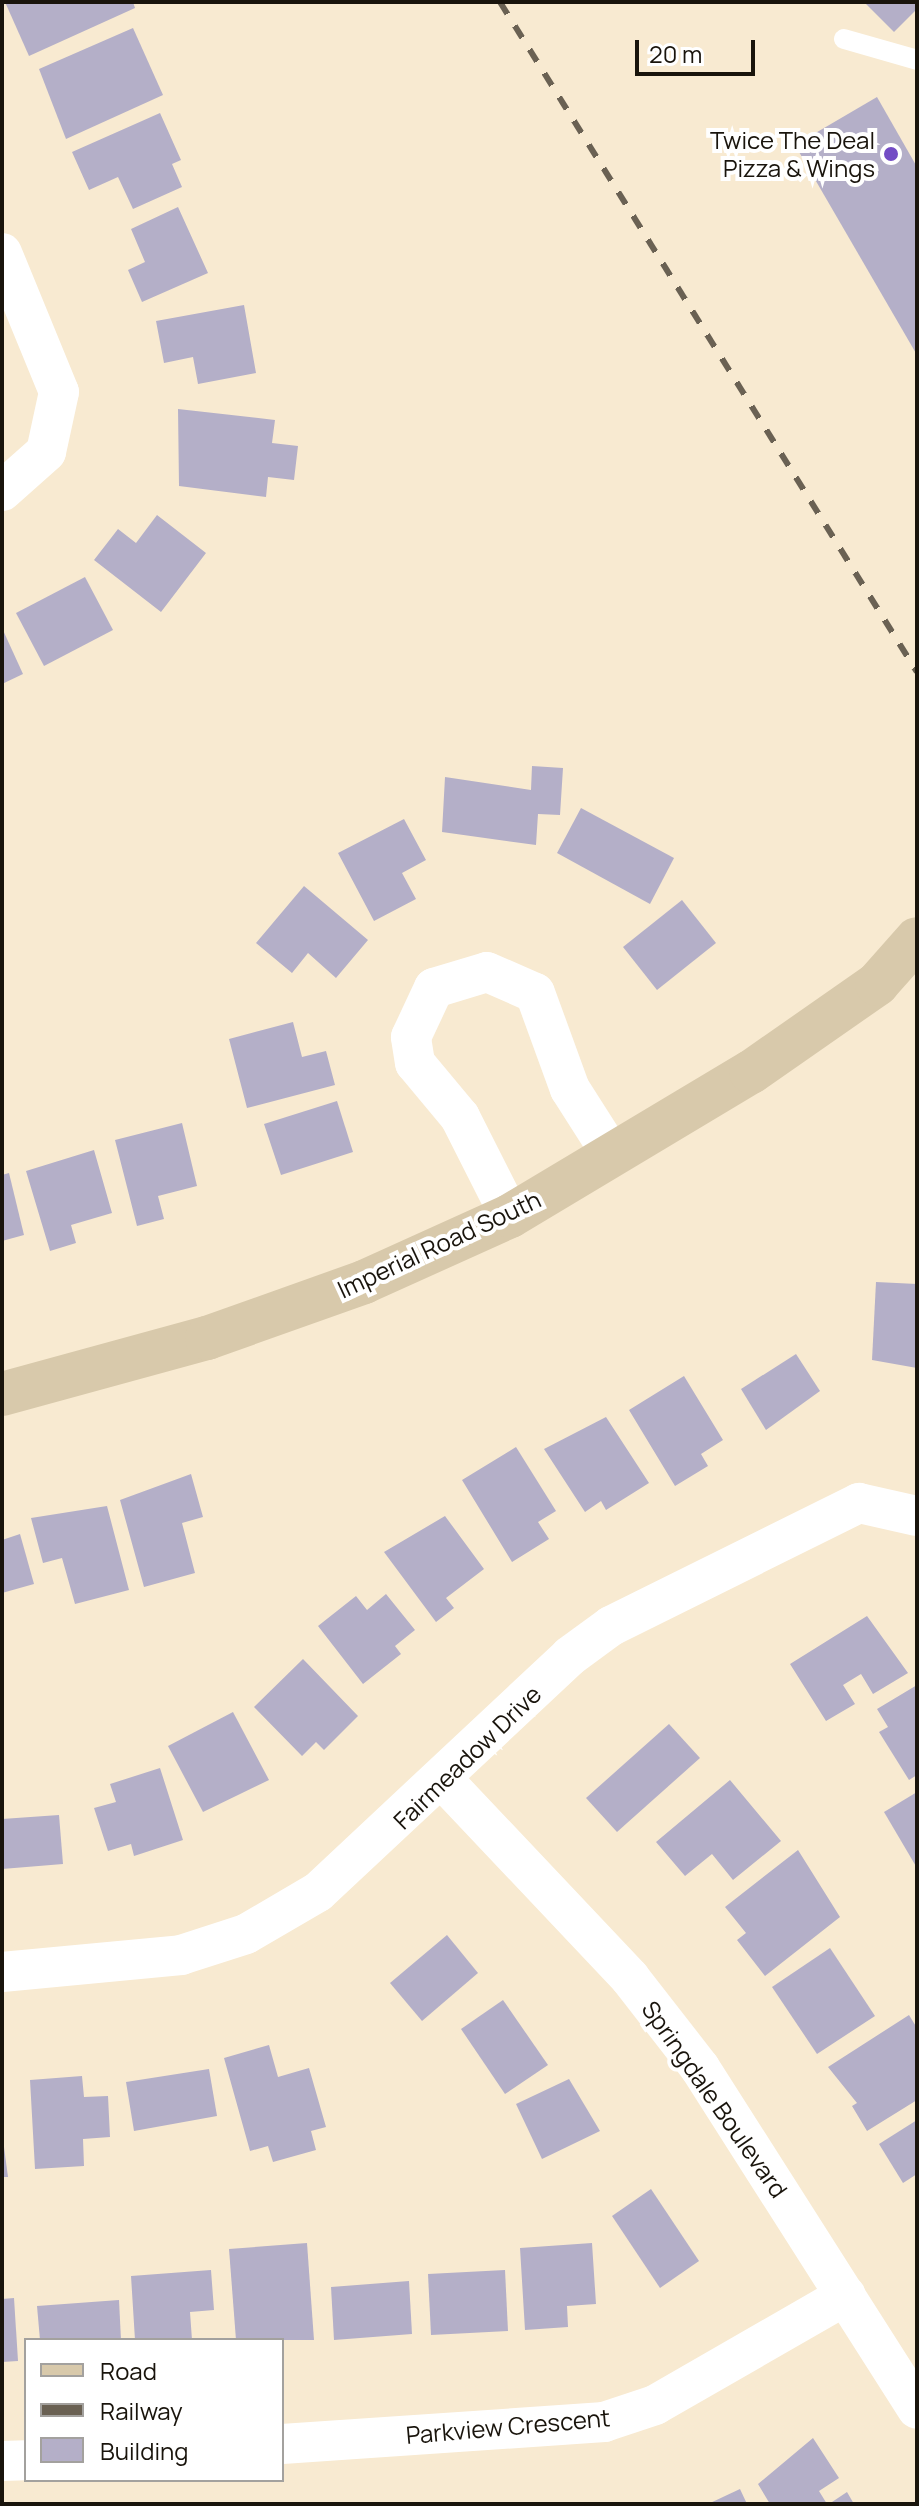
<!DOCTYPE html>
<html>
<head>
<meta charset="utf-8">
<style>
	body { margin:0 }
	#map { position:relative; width:919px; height:2506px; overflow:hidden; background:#f8ead1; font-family:Manrope,sans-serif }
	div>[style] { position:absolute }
	.building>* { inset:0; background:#b4afc8 }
	.lane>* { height:20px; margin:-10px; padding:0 10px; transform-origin:10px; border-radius:10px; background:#fff }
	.street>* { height:40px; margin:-20px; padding:0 20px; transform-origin:20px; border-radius:20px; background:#fff }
	.secondary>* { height:44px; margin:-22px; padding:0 22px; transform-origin:22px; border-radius:22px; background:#d8c9ab }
	.rail>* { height:6px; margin-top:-3px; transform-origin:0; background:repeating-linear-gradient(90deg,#6a6153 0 14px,transparent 0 28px) }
	.dots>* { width:22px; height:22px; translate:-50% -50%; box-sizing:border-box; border:4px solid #fff; border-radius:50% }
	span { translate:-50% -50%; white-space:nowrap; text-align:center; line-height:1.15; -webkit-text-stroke:8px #fff; paint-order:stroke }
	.poi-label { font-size:24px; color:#19140c }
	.right { translate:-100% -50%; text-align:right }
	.street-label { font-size:24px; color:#19140c }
	.frame { position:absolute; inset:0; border:4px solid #19140c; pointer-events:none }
	.legend { position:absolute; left:24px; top:2338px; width:260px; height:144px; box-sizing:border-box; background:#fff; border:2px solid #a3a19e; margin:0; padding:10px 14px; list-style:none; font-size:24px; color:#19140c }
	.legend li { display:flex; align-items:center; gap:16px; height:40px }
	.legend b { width:40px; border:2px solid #a3a19e }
	.scale { position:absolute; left:635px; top:40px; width:120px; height:36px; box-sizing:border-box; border:4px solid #19140c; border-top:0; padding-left:10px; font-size:24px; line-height:28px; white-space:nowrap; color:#19140c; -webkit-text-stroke:6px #fff; paint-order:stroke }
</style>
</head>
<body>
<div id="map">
	<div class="building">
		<div style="clip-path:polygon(5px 2px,133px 2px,135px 8px,29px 56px)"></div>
		<div style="clip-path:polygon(864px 2px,917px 2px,917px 9px,894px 32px)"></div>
		<div style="clip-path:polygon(133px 28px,163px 95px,66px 139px,39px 69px)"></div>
		<div style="clip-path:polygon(877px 97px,917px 167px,917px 355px,795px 145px)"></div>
		<div style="clip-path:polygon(160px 113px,181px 160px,172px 164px,182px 187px,133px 209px,118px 177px,89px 190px,72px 152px)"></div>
		<div style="clip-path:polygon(178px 207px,208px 273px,142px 302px,128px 270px,145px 262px,131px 229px)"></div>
		<div style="clip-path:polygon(244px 305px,256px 373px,198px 384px,193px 357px,164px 363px,156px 321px)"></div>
		<div style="clip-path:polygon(178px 409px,275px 420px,272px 443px,298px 446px,294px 480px,268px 477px,266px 497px,179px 486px)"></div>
		<div style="clip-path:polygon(157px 515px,206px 553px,161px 612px,94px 560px,118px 529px,136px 543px)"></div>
		<div style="clip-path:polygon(85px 577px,113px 630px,44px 666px,16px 613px)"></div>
		<div style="clip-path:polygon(2px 628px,23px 674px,2px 684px)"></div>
		<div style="clip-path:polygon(532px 766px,563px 768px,560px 815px,538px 814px,536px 845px,442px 832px,445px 777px,531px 790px)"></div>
		<div style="clip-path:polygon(581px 808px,674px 858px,650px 904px,557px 853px)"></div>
		<div style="clip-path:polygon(404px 819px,426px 860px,402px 873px,416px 899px,374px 921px,338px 853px)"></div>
		<div style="clip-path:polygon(304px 886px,368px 940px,336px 978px,308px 953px,292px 973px,256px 943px)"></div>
		<div style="clip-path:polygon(682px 900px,716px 943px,657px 990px,623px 947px)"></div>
		<div style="clip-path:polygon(293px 1022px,302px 1057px,326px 1051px,335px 1085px,247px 1108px,229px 1039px)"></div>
		<div style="clip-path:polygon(337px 1101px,353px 1152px,281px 1175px,264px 1124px)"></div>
		<div style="clip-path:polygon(182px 1123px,197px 1186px,158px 1196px,164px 1219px,137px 1226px,115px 1140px)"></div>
		<div style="clip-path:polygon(94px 1150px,112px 1213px,71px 1225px,76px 1243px,50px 1251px,26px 1171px)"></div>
		<div style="clip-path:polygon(9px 1173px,24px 1235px,2px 1241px,2px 1175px)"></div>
		<div style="clip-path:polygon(876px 1282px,917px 1284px,917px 1368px,872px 1360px)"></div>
		<div style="clip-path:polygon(796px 1354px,820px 1391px,766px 1430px,741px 1389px)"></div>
		<div style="clip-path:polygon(684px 1376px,723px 1440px,701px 1454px,708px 1466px,675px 1486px,629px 1410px)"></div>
		<div style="clip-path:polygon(606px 1417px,649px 1483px,606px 1510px,601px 1501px,585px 1512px,544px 1449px)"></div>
		<div style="clip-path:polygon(516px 1447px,556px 1511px,538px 1522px,549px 1539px,512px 1562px,462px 1480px)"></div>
		<div style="clip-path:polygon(191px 1474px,203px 1517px,182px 1523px,195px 1573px,144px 1587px,120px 1500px)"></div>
		<div style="clip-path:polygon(107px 1506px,129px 1590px,75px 1604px,62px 1558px,43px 1563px,31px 1518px)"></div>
		<div style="clip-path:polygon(445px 1516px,484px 1569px,446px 1598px,454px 1608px,436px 1622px,384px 1552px)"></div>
		<div style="clip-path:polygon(20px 1534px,34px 1584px,2px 1593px,2px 1540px)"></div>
		<div style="clip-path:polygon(386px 1594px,415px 1630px,395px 1646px,401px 1654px,363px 1684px,318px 1626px,356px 1596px,367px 1610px)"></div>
		<div style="clip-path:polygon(867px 1616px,908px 1673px,873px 1694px,861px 1674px,843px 1685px,855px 1704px,826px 1721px,790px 1664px)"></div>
		<div style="clip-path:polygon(303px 1659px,358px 1716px,324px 1750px,316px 1742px,302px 1756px,254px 1707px)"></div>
		<div style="clip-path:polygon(917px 1685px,917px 1775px,909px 1780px,879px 1732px,888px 1727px,877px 1709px)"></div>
		<div style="clip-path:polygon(233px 1712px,269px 1780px,203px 1812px,168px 1746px)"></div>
		<div style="clip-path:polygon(669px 1724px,700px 1758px,617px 1832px,586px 1798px)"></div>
		<div style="clip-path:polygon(160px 1768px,183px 1840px,134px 1856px,131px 1844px,108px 1851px,94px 1808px,116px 1802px,110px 1784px)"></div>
		<div style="clip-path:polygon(730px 1780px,781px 1841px,733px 1880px,712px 1854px,685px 1876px,656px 1842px)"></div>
		<div style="clip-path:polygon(917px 1792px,917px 1868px,884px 1812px)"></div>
		<div style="clip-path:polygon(59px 1815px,63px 1864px,2px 1869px,2px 1819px)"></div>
		<div style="clip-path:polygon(798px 1850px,840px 1917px,765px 1976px,737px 1940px,746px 1933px,725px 1907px)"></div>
		<div style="clip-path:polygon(447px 1935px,478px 1973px,422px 2021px,390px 1983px)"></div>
		<div style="clip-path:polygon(830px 1948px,875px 2016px,817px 2054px,772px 1987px)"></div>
		<div style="clip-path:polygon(503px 2000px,548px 2065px,505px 2094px,461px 2029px)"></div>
		<div style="clip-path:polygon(909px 2015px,917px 2028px,917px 2100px,867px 2131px,852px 2106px,857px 2103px,828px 2067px)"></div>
		<div style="clip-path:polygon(269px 2045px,278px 2077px,309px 2068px,326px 2127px,311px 2131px,316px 2150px,273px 2162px,268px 2146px,250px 2151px,224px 2058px)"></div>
		<div style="clip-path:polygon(209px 2069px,217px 2116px,134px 2131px,126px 2082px)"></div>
		<div style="clip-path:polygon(82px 2076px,84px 2097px,108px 2096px,110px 2137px,83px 2139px,84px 2166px,35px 2169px,30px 2080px)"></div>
		<div style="clip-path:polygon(569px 2079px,600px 2131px,542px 2159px,516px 2104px)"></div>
		<div style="clip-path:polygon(917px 2120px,917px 2174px,903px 2183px,879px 2144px)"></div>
		<div style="clip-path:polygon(2px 2132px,8px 2177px,2px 2177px)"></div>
		<div style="clip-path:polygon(651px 2189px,699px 2261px,660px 2288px,612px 2216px)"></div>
		<div style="clip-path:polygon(307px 2243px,314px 2340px,236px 2340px,229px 2249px)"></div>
		<div style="clip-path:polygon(592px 2243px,596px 2304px,567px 2306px,568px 2327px,525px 2330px,520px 2248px)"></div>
		<div style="clip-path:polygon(211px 2270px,214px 2310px,190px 2312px,192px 2340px,135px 2340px,131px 2276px)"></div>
		<div style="clip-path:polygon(505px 2270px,508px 2331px,431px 2335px,428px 2274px)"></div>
		<div style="clip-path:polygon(409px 2281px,412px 2334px,334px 2340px,331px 2287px)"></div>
		<div style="clip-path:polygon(14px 2298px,18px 2361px,2px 2362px,2px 2299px)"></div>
		<div style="clip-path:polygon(119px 2300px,121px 2340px,40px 2340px,37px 2306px)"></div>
		<div style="clip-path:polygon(813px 2438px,839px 2478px,819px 2491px,827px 2504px,770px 2504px,758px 2484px)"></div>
		<div style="clip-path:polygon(740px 2489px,747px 2504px,708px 2504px)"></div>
		<div style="clip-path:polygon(847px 2492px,854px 2504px,829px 2504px)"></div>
	</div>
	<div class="lane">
		<div style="left:844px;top:39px;width:76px;rotate:16deg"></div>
	</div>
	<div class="street">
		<div style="left:2px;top:253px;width:150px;rotate:67.7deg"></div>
		<div style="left:59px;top:392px;width:61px;rotate:102.2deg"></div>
		<div style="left:46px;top:452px;width:59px;rotate:138.4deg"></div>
		<div style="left:510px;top:1216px;width:111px;rotate:-116.8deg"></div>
		<div style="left:460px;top:1117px;width:70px;rotate:-129.8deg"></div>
		<div style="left:415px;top:1063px;width:26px;rotate:-99deg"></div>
		<div style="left:411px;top:1037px;width:54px;rotate:-64.9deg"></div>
		<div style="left:434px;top:988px;width:55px;rotate:-16.8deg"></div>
		<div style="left:487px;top:972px;width:52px;rotate:23.6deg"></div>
		<div style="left:535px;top:993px;width:102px;rotate:70deg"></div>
		<div style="left:570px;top:1089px;width:78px;rotate:57.5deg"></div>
		<div style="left:444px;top:1781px;width:271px;rotate:46.6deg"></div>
		<div style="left:630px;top:1978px;width:114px;rotate:52.1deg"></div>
		<div style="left:700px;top:2068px;width:404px;rotate:57.5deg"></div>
		<div style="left:2px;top:1972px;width:180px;rotate:-5.4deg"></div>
		<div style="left:181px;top:1955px;width:68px;rotate:-17.9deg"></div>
		<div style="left:246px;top:1934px;width:83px;rotate:-30.3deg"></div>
		<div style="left:318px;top:1892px;width:345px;rotate:-43.1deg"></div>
		<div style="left:570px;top:1656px;width:51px;rotate:-36.2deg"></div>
		<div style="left:611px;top:1626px;width:277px;rotate:-26.4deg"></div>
		<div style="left:859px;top:1503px;width:59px;rotate:12.6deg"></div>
		<div style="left:282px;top:2444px;width:323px;rotate:-3.9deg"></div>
		<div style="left:604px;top:2422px;width:54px;rotate:-18.4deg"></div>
		<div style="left:655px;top:2405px;width:220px;rotate:-29.9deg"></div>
		<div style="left:2px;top:2461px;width:24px;rotate:-2deg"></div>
	</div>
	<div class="secondary">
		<div style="left:2px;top:1394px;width:213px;rotate:-15.3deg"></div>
		<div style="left:207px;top:1338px;width:167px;rotate:-19.6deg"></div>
		<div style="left:364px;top:1282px;width:160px;rotate:-24.3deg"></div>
		<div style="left:510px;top:1216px;width:281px;rotate:-30.9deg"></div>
		<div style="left:751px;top:1072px;width:154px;rotate:-34.9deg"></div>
		<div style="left:877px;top:984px;width:60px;rotate:-48.4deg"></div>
	</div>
	<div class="rail">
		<div style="left:500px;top:2px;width:789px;rotate:58.1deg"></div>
	</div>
	<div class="dots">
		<div style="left:891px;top:154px;background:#734cc5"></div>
	</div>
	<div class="poi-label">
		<span class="right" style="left:875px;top:154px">Twice The Deal<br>Pizza &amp; Wings</span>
	</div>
	<div class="street-label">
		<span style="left:439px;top:1244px;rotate:-25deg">Imperial Road South</span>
		<span style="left:467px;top:1757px;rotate:-44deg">Fairmeadow Drive</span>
		<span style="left:715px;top:2099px;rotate:55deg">Springdale Boulevard</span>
		<span style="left:508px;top:2426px;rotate:-5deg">Parkview Crescent</span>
	</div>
	<div class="frame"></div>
	<ul class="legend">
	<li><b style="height:10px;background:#d8c9ab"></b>Road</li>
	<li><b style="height:10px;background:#6a6153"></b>Railway</li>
	<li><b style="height:22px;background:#b4afc8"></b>Building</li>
	</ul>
	<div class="scale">20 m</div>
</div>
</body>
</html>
